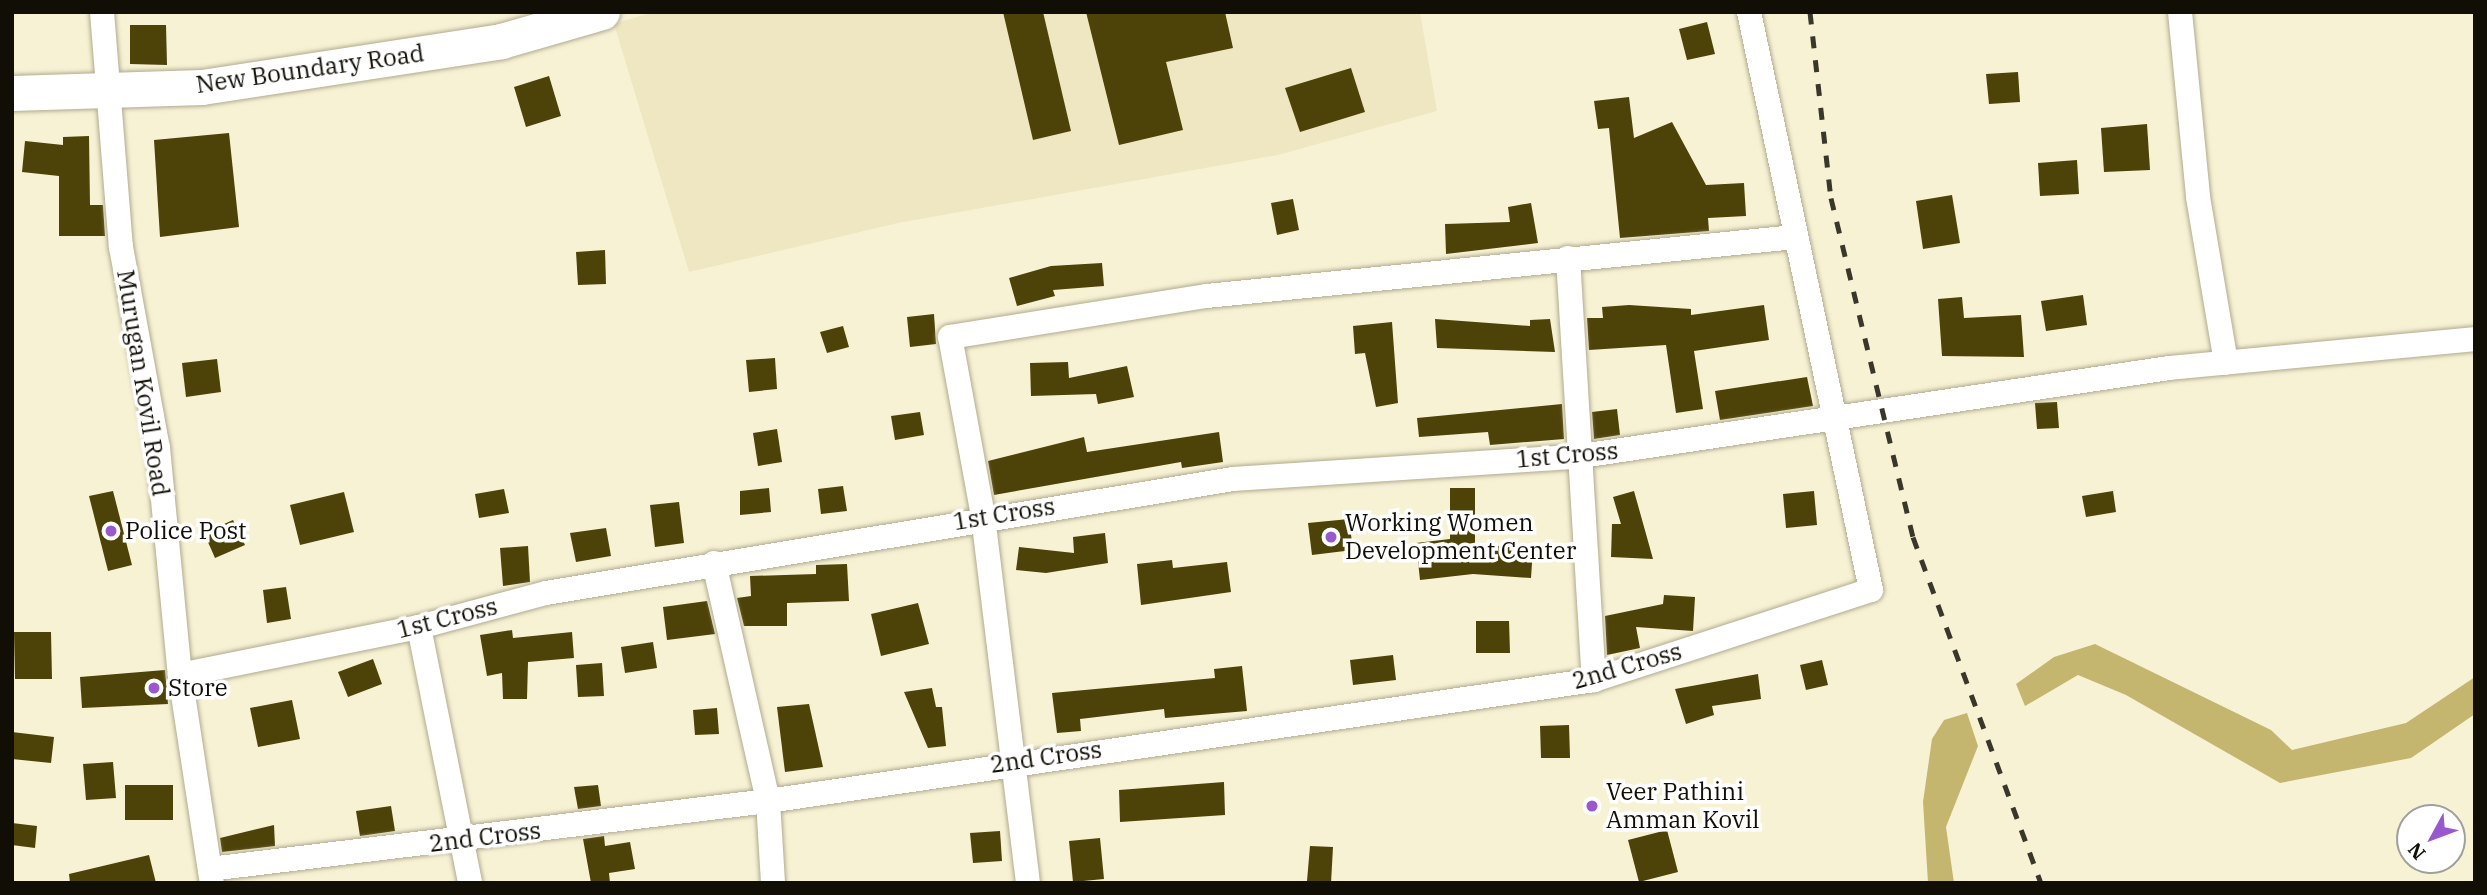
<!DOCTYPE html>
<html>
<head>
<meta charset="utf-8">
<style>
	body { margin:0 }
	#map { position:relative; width:2487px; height:895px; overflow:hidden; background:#f8f2d5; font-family:"IBM Plex Serif",serif }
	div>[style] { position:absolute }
	.built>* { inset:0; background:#efe7c2 }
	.water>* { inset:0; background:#c5b66f }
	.building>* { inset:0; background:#4d4207 }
	.roads { filter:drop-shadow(0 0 2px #b0ab8f) drop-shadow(0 0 2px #b0ab8f) }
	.street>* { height:24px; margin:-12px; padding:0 12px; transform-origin:12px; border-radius:12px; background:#fff }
	.secondary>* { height:35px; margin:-17.5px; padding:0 17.5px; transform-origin:17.5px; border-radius:17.5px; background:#fff }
	.rail>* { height:5px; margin-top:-2.5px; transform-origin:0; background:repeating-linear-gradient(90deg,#39362a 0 12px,transparent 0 24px) }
	.dots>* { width:19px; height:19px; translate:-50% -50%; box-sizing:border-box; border:4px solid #fff; border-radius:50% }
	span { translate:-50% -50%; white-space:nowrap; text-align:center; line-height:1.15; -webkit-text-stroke:7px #fff; paint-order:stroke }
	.street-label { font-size:24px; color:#100e05 }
	.poi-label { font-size:24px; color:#100e05 }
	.left { translate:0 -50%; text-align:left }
	.frame { position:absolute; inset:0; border:14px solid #100e05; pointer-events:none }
	.north { position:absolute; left:2396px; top:804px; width:70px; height:70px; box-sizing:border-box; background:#fff; border:2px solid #9f9f9b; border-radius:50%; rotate:229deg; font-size:19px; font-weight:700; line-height:28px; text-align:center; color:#100e05 }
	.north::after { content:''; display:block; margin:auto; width:24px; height:32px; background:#9a58ce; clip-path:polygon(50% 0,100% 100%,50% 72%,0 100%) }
</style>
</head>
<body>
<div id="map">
	<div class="built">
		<div style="clip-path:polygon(653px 12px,1420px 12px,1437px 111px,1278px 155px,898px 223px,689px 272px,614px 24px)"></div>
	</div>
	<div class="water">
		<div style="clip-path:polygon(2095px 644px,2271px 730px,2292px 750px,2406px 723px,2475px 677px,2475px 714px,2411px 758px,2280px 783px,2126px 695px,2078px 675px,2025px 706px,2016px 684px,2054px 657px)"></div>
		<div style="clip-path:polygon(1967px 713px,1978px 746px,1946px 827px,1954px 883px,1928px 883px,1923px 802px,1932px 739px,1944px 720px)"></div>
	</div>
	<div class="building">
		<div style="clip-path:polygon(1003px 12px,1043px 12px,1071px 131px,1033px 140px)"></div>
		<div style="clip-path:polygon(1086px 12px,1225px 12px,1233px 48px,1166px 62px,1183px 130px,1119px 145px)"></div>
		<div style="clip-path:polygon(1707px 22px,1715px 54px,1687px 60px,1679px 29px)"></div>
		<div style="clip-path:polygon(130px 25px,166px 25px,167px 65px,130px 64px)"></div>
		<div style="clip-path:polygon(1351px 68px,1365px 112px,1300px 132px,1285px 88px)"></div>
		<div style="clip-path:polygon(2018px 72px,2020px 102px,1989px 104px,1986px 74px)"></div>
		<div style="clip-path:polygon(549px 76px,561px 116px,526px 127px,514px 87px)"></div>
		<div style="clip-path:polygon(1629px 97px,1634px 138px,1672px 122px,1706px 185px,1744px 183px,1746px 216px,1708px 218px,1709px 231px,1620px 238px,1609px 128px,1598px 129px,1594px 101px)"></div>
		<div style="clip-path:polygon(2147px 124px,2150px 170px,2104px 172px,2101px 128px)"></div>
		<div style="clip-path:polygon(229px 133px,239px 227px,160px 237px,154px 140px)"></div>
		<div style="clip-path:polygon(89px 136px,90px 205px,103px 205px,105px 236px,59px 236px,59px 176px,22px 172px,25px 141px,63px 145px,63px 137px)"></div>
		<div style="clip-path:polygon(2077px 160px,2079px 194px,2040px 196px,2038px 163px)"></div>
		<div style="clip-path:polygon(1952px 195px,1960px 243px,1923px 249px,1916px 201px)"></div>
		<div style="clip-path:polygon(1293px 199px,1299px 230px,1277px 235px,1271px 203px)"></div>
		<div style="clip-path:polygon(1531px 203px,1538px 243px,1446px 254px,1445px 224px,1510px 222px,1508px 207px)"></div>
		<div style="clip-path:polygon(605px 250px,606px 284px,578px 285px,576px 252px)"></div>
		<div style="clip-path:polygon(1102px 263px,1104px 286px,1053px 290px,1055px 296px,1017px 306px,1009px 278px,1051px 266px)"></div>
		<div style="clip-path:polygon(2083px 295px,2087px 325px,2046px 331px,2041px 301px)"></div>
		<div style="clip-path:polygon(1962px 297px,1964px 318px,2021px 315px,2024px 357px,1942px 356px,1938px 299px)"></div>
		<div style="clip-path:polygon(1629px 305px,1691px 309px,1691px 315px,1764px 305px,1769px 340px,1694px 351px,1703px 409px,1676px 413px,1666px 345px,1589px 350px,1587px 318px,1603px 318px,1602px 307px)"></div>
		<div style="clip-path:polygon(934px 314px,936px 344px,910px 347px,907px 317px)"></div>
		<div style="clip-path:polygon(1435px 319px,1530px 326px,1530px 320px,1550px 319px,1555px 352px,1437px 348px)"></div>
		<div style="clip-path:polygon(1392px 322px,1398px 403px,1376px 407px,1365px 353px,1355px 354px,1353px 326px)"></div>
		<div style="clip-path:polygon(843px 326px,849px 347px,827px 353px,820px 332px)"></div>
		<div style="clip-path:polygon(775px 358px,777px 389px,749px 392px,746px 360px)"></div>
		<div style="clip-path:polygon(217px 359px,221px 392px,186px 397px,182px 363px)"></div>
		<div style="clip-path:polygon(1068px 362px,1069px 378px,1127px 366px,1134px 397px,1098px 404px,1096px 394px,1031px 396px,1030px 363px)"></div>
		<div style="clip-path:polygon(1807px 377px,1813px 406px,1720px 420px,1715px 391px)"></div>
		<div style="clip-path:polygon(2057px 402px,2059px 428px,2037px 429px,2035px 403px)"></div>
		<div style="clip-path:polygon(1562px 404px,1564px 439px,1490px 445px,1488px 432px,1419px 437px,1417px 418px)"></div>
		<div style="clip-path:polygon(1617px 409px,1620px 435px,1594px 439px,1592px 412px)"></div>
		<div style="clip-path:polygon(920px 412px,924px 435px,895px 440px,891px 416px)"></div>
		<div style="clip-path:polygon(777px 429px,782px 462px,758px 466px,753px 433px)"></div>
		<div style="clip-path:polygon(1219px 432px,1223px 462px,1182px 468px,1181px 462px,994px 495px,988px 461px,1084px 437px,1087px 452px)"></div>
		<div style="clip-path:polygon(843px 486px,847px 511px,821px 514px,818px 489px)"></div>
		<div style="clip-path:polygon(769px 488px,771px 512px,740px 515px,740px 491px)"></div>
		<div style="clip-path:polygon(1450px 488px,1475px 488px,1475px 545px,1533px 548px,1531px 578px,1473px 574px,1420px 580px,1416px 543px,1450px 539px)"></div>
		<div style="clip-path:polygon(504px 489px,509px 513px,479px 518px,475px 494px)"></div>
		<div style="clip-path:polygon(113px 491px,132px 565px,108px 571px,89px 496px)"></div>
		<div style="clip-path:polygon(1634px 491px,1653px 559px,1611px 557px,1612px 524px,1621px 524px,1613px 497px)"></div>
		<div style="clip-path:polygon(1814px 491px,1817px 525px,1786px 528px,1783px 494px)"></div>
		<div style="clip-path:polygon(2113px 491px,2116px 512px,2086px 517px,2082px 496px)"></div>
		<div style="clip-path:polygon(344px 492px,354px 532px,300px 545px,290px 505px)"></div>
		<div style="clip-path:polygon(679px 502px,684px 543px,655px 547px,650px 505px)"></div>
		<div style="clip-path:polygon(1349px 519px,1353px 550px,1312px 555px,1308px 523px)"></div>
		<div style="clip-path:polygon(233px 520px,245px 545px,215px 558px,204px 533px)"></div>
		<div style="clip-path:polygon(606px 528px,611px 556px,576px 562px,570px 533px)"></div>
		<div style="clip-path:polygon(1105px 533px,1108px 563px,1046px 573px,1016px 570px,1019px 547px,1074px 553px,1073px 537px)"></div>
		<div style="clip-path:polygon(528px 546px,530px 582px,503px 586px,500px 548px)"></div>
		<div style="clip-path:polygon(1172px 560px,1173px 568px,1227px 562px,1231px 592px,1141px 605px,1137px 564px)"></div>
		<div style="clip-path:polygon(847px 564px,849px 601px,787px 603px,787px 626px,744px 626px,737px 598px,751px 596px,750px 576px,816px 574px,816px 565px)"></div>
		<div style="clip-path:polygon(286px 587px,291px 619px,267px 623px,263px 590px)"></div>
		<div style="clip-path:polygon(1664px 595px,1695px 597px,1693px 631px,1636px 627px,1640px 648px,1607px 655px,1605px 616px,1663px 604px)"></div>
		<div style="clip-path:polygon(707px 601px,715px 634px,667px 640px,663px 607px)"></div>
		<div style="clip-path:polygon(918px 603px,929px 644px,881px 656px,871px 614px)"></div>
		<div style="clip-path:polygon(1476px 621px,1509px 621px,1510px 653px,1476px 653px)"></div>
		<div style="clip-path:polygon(512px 630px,513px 638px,572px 632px,574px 658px,528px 662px,527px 699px,503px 699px,502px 673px,487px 676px,480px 635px)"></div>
		<div style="clip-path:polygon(14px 632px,51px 632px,52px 679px,15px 679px)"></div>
		<div style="clip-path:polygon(653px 642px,657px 668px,625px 673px,621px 647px)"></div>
		<div style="clip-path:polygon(1393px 655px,1396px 680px,1353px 685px,1350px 660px)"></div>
		<div style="clip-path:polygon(373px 659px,382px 684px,348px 697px,338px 672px)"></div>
		<div style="clip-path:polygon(1822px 660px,1828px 685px,1806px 690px,1800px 665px)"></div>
		<div style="clip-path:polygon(602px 663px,604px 696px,578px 697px,576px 665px)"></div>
		<div style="clip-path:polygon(1242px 666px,1247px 711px,1165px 718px,1164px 709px,1080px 719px,1081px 731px,1057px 733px,1052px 693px,1215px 678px,1214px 669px)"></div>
		<div style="clip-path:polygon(165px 670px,168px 704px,82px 708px,80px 677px)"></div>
		<div style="clip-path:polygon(1758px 674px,1761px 699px,1712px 706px,1714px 715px,1686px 724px,1675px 689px)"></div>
		<div style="clip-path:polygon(932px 688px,936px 707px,942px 707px,946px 746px,928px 748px,904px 692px)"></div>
		<div style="clip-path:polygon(292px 700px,300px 739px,258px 747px,250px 708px)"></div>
		<div style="clip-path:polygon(809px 704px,823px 767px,785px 772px,777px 707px)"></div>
		<div style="clip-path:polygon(717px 708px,719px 734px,695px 735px,693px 710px)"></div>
		<div style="clip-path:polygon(1569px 725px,1570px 758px,1541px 758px,1540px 726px)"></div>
		<div style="clip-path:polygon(12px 732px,54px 737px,51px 763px,12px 759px)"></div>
		<div style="clip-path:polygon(113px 762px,116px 798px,86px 800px,83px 764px)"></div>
		<div style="clip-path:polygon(1224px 782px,1225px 815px,1120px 822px,1119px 790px)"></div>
		<div style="clip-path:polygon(125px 785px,173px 785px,173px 820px,125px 820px)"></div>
		<div style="clip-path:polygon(598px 785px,601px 806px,578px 809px,574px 787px)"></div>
		<div style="clip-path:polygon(391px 806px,395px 831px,360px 836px,356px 811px)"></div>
		<div style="clip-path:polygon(12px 823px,37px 826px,35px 848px,12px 845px)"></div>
		<div style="clip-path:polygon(274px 825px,275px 846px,222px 852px,220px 838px)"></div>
		<div style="clip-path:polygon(1667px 830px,1678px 872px,1639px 882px,1628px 840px)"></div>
		<div style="clip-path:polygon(1000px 831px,1002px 861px,973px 863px,970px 833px)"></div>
		<div style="clip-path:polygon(604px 836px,605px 846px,630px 842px,635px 869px,609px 873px,610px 883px,591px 883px,583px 839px)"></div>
		<div style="clip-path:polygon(1100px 838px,1104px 879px,1073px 882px,1069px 841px)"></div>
		<div style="clip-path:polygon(1310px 846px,1333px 847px,1331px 883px,1307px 881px)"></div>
		<div style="clip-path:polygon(149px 855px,156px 883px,70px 883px,69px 874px)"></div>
	</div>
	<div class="roads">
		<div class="street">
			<div style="left:102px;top:12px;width:236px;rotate:85.4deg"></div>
			<div style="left:121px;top:247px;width:204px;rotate:79.6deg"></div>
			<div style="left:158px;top:448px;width:228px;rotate:84.5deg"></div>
			<div style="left:180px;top:675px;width:210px;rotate:81.3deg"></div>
			<div style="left:2180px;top:12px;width:186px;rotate:84.4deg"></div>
			<div style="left:2198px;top:197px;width:168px;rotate:80.4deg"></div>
			<div style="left:1568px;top:258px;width:423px;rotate:86.5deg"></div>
			<div style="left:714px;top:563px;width:244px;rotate:77.2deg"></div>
			<div style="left:768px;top:801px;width:82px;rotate:86.5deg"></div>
			<div style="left:419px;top:627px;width:261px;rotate:78.7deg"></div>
			<div style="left:180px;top:675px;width:244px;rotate:-11.4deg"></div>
			<div style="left:419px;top:627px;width:131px;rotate:-15deg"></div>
			<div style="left:546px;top:593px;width:696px;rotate:-9.42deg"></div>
			<div style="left:1233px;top:479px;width:343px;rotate:-3.7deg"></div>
			<div style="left:1575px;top:457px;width:601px;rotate:-8.52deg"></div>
			<div style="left:2169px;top:368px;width:307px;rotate:-5.4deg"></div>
			<div style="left:210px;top:869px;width:562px;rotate:-6.95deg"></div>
			<div style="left:768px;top:801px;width:835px;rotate:-8.33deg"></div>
			<div style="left:1594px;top:680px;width:291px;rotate:-18deg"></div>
			<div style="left:1871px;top:590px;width:591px;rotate:-101.92deg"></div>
			<div style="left:1028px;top:883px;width:370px;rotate:-97deg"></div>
			<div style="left:983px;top:516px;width:182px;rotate:-100.4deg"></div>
			<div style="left:950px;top:337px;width:260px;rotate:-9.1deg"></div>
			<div style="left:1207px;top:296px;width:591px;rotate:-5.73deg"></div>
		</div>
		<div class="secondary">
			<div style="left:12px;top:93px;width:190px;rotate:-1.8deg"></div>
			<div style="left:202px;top:87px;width:303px;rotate:-8.7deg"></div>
			<div style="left:501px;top:41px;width:105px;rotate:-16deg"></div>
		</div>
	</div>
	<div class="rail">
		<div style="left:1810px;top:12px;width:187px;rotate:83.6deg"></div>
		<div style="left:1831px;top:198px;width:349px;rotate:76.4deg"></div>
		<div style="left:1913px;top:537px;width:369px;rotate:69.7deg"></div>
	</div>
	<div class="dots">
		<div style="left:111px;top:531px;background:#9a58ce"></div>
		<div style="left:1331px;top:537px;background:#9a58ce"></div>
		<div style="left:154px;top:688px;background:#9a58ce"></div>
		<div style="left:1592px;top:806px;background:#9a58ce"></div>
	</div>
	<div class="street-label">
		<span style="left:310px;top:69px;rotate:-8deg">New Boundary Road</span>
		<span style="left:143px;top:383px;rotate:81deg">Murugan Kovil Road</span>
		<span style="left:1567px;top:455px;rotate:-5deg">1st Cross</span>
		<span style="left:1004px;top:514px;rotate:-9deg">1st Cross</span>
		<span style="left:447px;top:618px;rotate:-14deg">1st Cross</span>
		<span style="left:1627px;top:666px;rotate:-16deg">2nd Cross</span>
		<span style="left:1046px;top:757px;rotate:-8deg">2nd Cross</span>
		<span style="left:485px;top:837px;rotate:-7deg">2nd Cross</span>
	</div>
	<div class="poi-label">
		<span class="left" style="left:1345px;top:537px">Working Women<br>Development Center</span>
		<span class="left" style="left:125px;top:531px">Police Post</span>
		<span class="left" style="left:168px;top:688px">Store</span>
		<span class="left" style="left:1606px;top:806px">Veer Pathini<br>Amman Kovil</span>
	</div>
	<div class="frame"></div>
	<div class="north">N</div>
</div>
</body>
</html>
